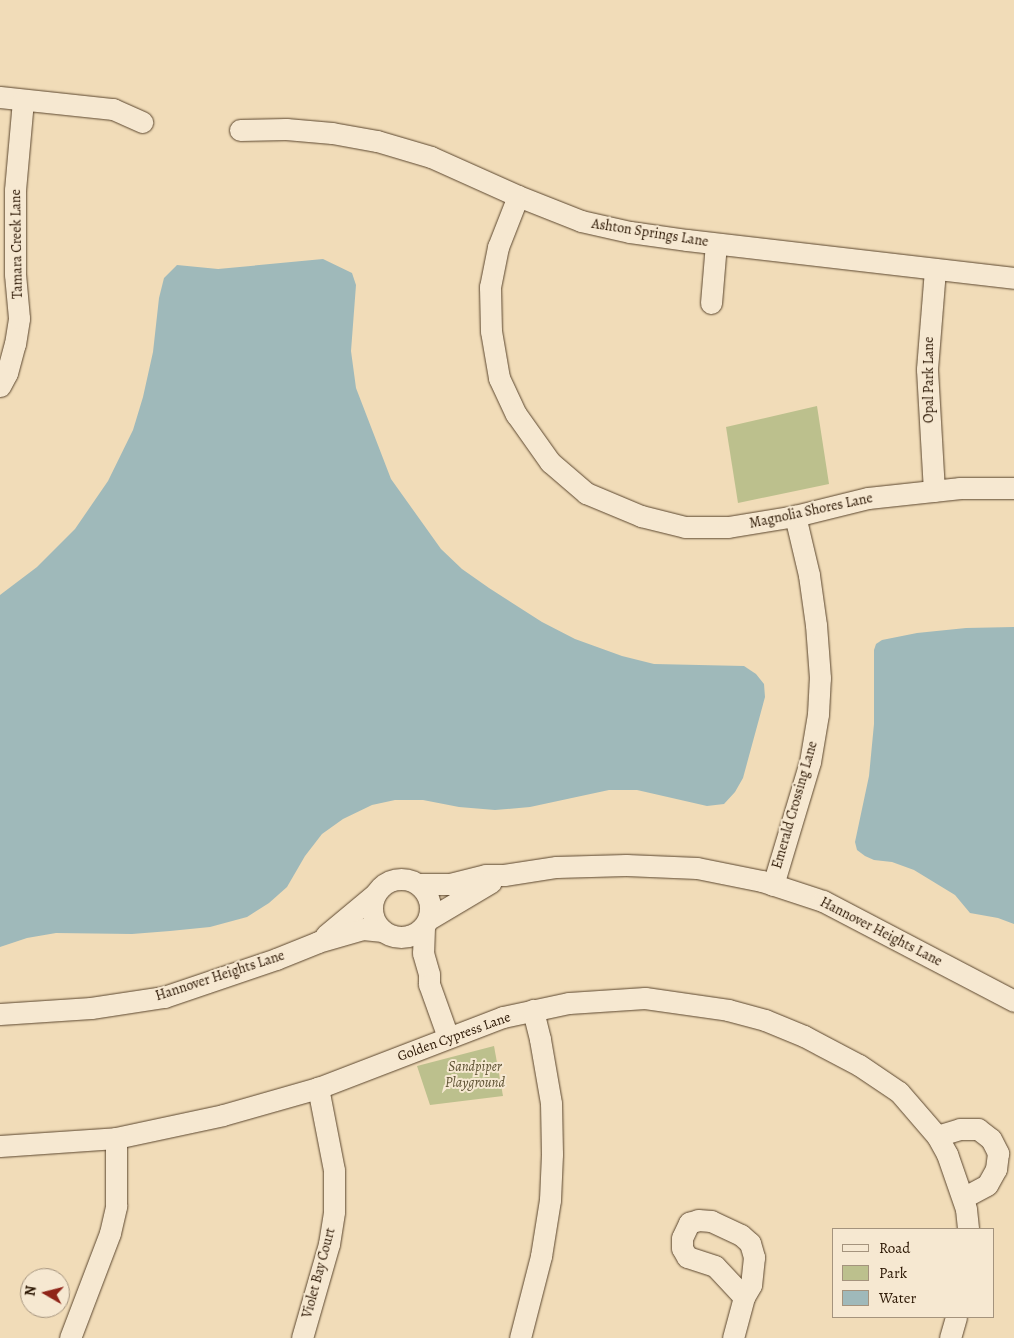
<!DOCTYPE html>
<html>
<head>
<meta charset="utf-8">
<style>
	body { margin:0 }
	#map { position:relative; width:1014px; height:1338px; overflow:hidden; background:#f1dcb8; font-family:Alegreya,serif }
	div>[style] { position:absolute }
	.green>* { inset:0; background:#bcc08d }
	.water>* { inset:0; background:#9fb9ba }
	.roads { filter:drop-shadow(0 0 1px #5b462e) drop-shadow(0 0 1px #5b462e) }
	.minor>* { height:21px; margin:-10.5px; padding:0 10.5px; transform-origin:10.5px; border-radius:10.5px; background:#f6e8d1 }
	.minor>.ring { margin:-10.5px; padding:0; box-sizing:content-box; background:none; border:21px solid #f6e8d1; border-radius:50% }
	span { translate:-50% -50%; white-space:nowrap; text-align:center; line-height:1.15; -webkit-text-stroke:4px #f6e8d1; paint-order:stroke }
	.street-label { font-size:14px; color:#291400 }
	.park-label { font-size:14px; color:#5c5031; font-style:italic }
	.legend { position:absolute; left:832px; top:1228px; width:162px; height:90px; box-sizing:border-box; background:#f6e8d1; border:1px solid #a4937d; margin:0; padding:6px 9px; list-style:none; font-size:15px; color:#291400 }
	.legend li { display:flex; align-items:center; gap:10px; height:25px }
	.legend b { width:25px; border:1px solid #a4937d }
	.north { position:absolute; left:20px; top:1268px; width:50px; height:50px; box-sizing:border-box; background:#f6e8d1; border:1px solid #a4937d; border-radius:50%; rotate:278deg; font-size:14px; font-weight:700; line-height:20px; text-align:center; color:#291400 }
	.north::after { content:''; display:block; margin:auto; width:18px; height:22px; background:#8f2418; clip-path:polygon(50% 0,100% 100%,50% 72%,0 100%) }
</style>
</head>
<body>
<div id="map">
	<div class="green">
		<div style="clip-path:polygon(817px 406px,829px 484px,738px 503px,726px 427px)"></div>
		<div style="clip-path:polygon(494px 1046px,503px 1096px,430px 1105px,417px 1066px)"></div>
	</div>
	<div class="water">
		<div style="clip-path:polygon(323px 259px,352px 273px,356px 285px,351px 351px,356px 388px,391px 479px,441px 549px,462px 569px,489px 588px,542px 622px,575px 639px,622px 656px,654px 664px,744px 666px,756px 674px,764px 684px,765px 697px,743px 778px,735px 792px,724px 804px,707px 806px,637px 790px,609px 790px,530px 807px,495px 810px,459px 807px,423px 800px,395px 800px,372px 805px,343px 819px,322px 834px,305px 856px,287px 887px,269px 903px,247px 917px,210px 927px,170px 931px,132px 934px,56px 933px,27px 938px,0 947px,0 595px,37px 567px,75px 529px,108px 481px,133px 430px,143px 397px,153px 352px,159px 298px,164px 278px,177px 265px,218px 269px)"></div>
		<div style="clip-path:polygon(1014px 627px,1014px 924px,998px 918px,970px 913px,955px 895px,914px 870px,892px 862px,874px 860px,865px 856px,857px 850px,855px 842px,869px 776px,874px 724px,874px 650px,876px 644px,882px 640px,917px 633px,966px 628px)"></div>
	</div>
	<div class="roads">
		<div class="minor">
			<div style="left:0;top:97px;width:114px;rotate:6.1deg"></div>
			<div style="left:113px;top:109px;width:32px;rotate:24deg"></div>
			<div style="left:240px;top:130px;width:46px;rotate:-1.2deg"></div>
			<div style="left:286px;top:129px;width:46px;rotate:5deg"></div>
			<div style="left:332px;top:133px;width:46px;rotate:10.1deg"></div>
			<div style="left:377px;top:141px;width:56px;rotate:16.5deg"></div>
			<div style="left:431px;top:157px;width:95px;rotate:24.1deg"></div>
			<div style="left:518px;top:196px;width:68px;rotate:21.6deg"></div>
			<div style="left:581px;top:221px;width:50px;rotate:12.7deg"></div>
			<div style="left:630px;top:232px;width:58px;rotate:8deg"></div>
			<div style="left:687px;top:240px;width:329px;rotate:6.6deg"></div>
			<div style="left:518px;top:196px;width:55px;rotate:111.4deg"></div>
			<div style="left:498px;top:247px;width:41px;rotate:101.3deg"></div>
			<div style="left:490px;top:287px;width:44px;rotate:88.7deg"></div>
			<div style="left:491px;top:331px;width:48px;rotate:80.3deg"></div>
			<div style="left:499px;top:378px;width:40px;rotate:65deg"></div>
			<div style="left:516px;top:414px;width:59px;rotate:54.7deg"></div>
			<div style="left:550px;top:462px;width:48px;rotate:40.7deg"></div>
			<div style="left:586px;top:493px;width:60px;rotate:22.7deg"></div>
			<div style="left:641px;top:516px;width:45px;rotate:14deg"></div>
			<div style="left:685px;top:527px;width:43px"></div>
			<div style="left:728px;top:527px;width:68px;rotate:-9.3deg"></div>
			<div style="left:795px;top:516px;width:75px;rotate:-13.9deg"></div>
			<div style="left:868px;top:498px;width:93px;rotate:-6.2deg"></div>
			<div style="left:960px;top:488px;width:54px"></div>
			<div style="left:711px;top:303px;width:59px;rotate:-85.2deg"></div>
			<div style="left:0;top:386px;width:15px;rotate:-62deg"></div>
			<div style="left:7px;top:373px;width:30px;rotate:-75deg"></div>
			<div style="left:15px;top:344px;width:26px;rotate:-81deg"></div>
			<div style="left:19px;top:318px;width:44px;rotate:-95.2deg"></div>
			<div style="left:15px;top:274px;width:84px;rotate:-90deg"></div>
			<div style="left:15px;top:190px;width:90px;rotate:-84.9deg"></div>
			<div style="left:934px;top:491px;width:122px;rotate:-93.3deg"></div>
			<div style="left:927px;top:369px;width:100px;rotate:-85.4deg"></div>
			<div class="ring" style="left:372px;top:879px;width:37px;height:37px"></div>
			<div style="left:418px;top:884px;width:32px"></div>
			<div style="left:450px;top:884px;width:37px;rotate:-14deg"></div>
			<div style="left:486px;top:875px;width:18px"></div>
			<div style="left:504px;top:875px;width:53px;rotate:-8.7deg"></div>
			<div style="left:556px;top:867px;width:70px;rotate:-1.6deg"></div>
			<div style="left:626px;top:865px;width:71px;rotate:2.4deg"></div>
			<div style="left:697px;top:868px;width:66px;rotate:11.3deg"></div>
			<div style="left:762px;top:881px;width:64px;rotate:18.2deg"></div>
			<div style="left:823px;top:901px;width:216px;rotate:27.6deg"></div>
			<div style="left:773px;top:885px;width:128px;rotate:-73.3deg"></div>
			<div style="left:810px;top:762px;width:49px;rotate:-80.5deg"></div>
			<div style="left:818px;top:714px;width:36px;rotate:-87deg"></div>
			<div style="left:820px;top:678px;width:53px;rotate:-94.3deg"></div>
			<div style="left:816px;top:625px;width:50px;rotate:-98deg"></div>
			<div style="left:809px;top:575px;width:61px;rotate:-103.3deg"></div>
			<div style="left:429px;top:919px;width:72px;rotate:-30.8deg"></div>
			<div style="left:424px;top:927px;width:26px;rotate:92deg"></div>
			<div style="left:423px;top:953px;width:22px;rotate:74deg"></div>
			<div style="left:429px;top:974px;width:10px;rotate:90deg"></div>
			<div style="left:429px;top:984px;width:56px;rotate:70.3deg"></div>
			<div style="left:326px;top:935px;width:62px;rotate:-39.8deg"></div>
			<div style="left:0;top:1014px;width:91px;rotate:-3.8deg"></div>
			<div style="left:91px;top:1008px;width:74px;rotate:-8.6deg"></div>
			<div style="left:164px;top:997px;width:118px;rotate:-18.7deg"></div>
			<div style="left:276px;top:959px;width:45px;rotate:-22deg"></div>
			<div style="left:318px;top:942px;width:47px;rotate:-16.1deg"></div>
			<div style="left:363px;top:929px;width:20px;rotate:6deg"></div>
			<div style="left:937px;top:1136px;width:24px;rotate:-17deg"></div>
			<div style="left:960px;top:1129px;width:18px"></div>
			<div style="left:978px;top:1129px;width:16px;rotate:38deg"></div>
			<div style="left:991px;top:1139px;width:16px;rotate:63deg"></div>
			<div style="left:998px;top:1153px;width:16px;rotate:97deg"></div>
			<div style="left:996px;top:1169px;width:18px;rotate:119deg"></div>
			<div style="left:987px;top:1185px;width:27px;rotate:152deg"></div>
			<div style="left:0;top:1146px;width:116px;rotate:-3.9deg"></div>
			<div style="left:116px;top:1138px;width:109px;rotate:-12.1deg"></div>
			<div style="left:223px;top:1115px;width:99px;rotate:-15.9deg"></div>
			<div style="left:318px;top:1088px;width:198px;rotate:-21deg"></div>
			<div style="left:503px;top:1017px;width:67px;rotate:-12deg"></div>
			<div style="left:569px;top:1003px;width:76px;rotate:-3.8deg"></div>
			<div style="left:645px;top:998px;width:84px;rotate:8.2deg"></div>
			<div style="left:728px;top:1010px;width:38px;rotate:15deg"></div>
			<div style="left:765px;top:1020px;width:42px;rotate:22.3deg"></div>
			<div style="left:804px;top:1036px;width:62px;rotate:27.8deg"></div>
			<div style="left:859px;top:1065px;width:48px;rotate:34deg"></div>
			<div style="left:899px;top:1092px;width:58px;rotate:49.2deg"></div>
			<div style="left:937px;top:1136px;width:21px;rotate:61deg"></div>
			<div style="left:947px;top:1154px;width:58px;rotate:70.9deg"></div>
			<div style="left:966px;top:1209px;width:20px;rotate:84deg"></div>
			<div style="left:698px;top:1220px;width:13px;rotate:4deg"></div>
			<div style="left:711px;top:1221px;width:33px;rotate:25deg"></div>
			<div style="left:741px;top:1235px;width:12px;rotate:42deg"></div>
			<div style="left:750px;top:1243px;width:15px;rotate:74deg"></div>
			<div style="left:754px;top:1257px;width:28px;rotate:96deg"></div>
			<div style="left:751px;top:1285px;width:14px;rotate:120deg"></div>
			<div style="left:744px;top:1297px;width:42px;rotate:-133.1deg"></div>
			<div style="left:715px;top:1266px;width:29px;rotate:-162deg"></div>
			<div style="left:687px;top:1257px;width:10px;rotate:-119deg"></div>
			<div style="left:682px;top:1248px;width:10px;rotate:-90deg"></div>
			<div style="left:682px;top:1238px;width:17px;rotate:-65deg"></div>
			<div style="left:689px;top:1223px;width:9px;rotate:-18deg"></div>
			<div style="left:70px;top:1338px;width:112px;rotate:-69.1deg"></div>
			<div style="left:110px;top:1233px;width:28px;rotate:-77deg"></div>
			<div style="left:116px;top:1206px;width:68px;rotate:-90deg"></div>
			<div style="left:302px;top:1338px;width:98px;rotate:-74deg"></div>
			<div style="left:329px;top:1244px;width:33px;rotate:-81deg"></div>
			<div style="left:334px;top:1211px;width:41px;rotate:-90deg"></div>
			<div style="left:334px;top:1170px;width:84px;rotate:-101deg"></div>
			<div style="left:520px;top:1338px;width:85px;rotate:-75.6deg"></div>
			<div style="left:541px;top:1256px;width:57px;rotate:-80.9deg"></div>
			<div style="left:550px;top:1200px;width:46px;rotate:-87.5deg"></div>
			<div style="left:552px;top:1154px;width:51px;rotate:-91.1deg"></div>
			<div style="left:551px;top:1103px;width:65px;rotate:-99.8deg"></div>
			<div style="left:540px;top:1039px;width:30px;rotate:-104deg"></div>
			<div style="left:733px;top:1338px;width:42px;rotate:-75deg"></div>
			<div style="left:950px;top:1338px;width:22px;rotate:-74deg"></div>
		</div>
	</div>
	<div class="street-label">
		<span style="left:650px;top:233px;rotate:9deg">Ashton Springs Lane</span>
		<span style="left:17px;top:244px;rotate:-91deg">Tamara Creek Lane</span>
		<span style="left:929px;top:380px;rotate:-90deg">Opal Park Lane</span>
		<span style="left:811px;top:511px;rotate:-12deg">Magnolia Shores Lane</span>
		<span style="left:795px;top:805px;rotate:-74deg">Emerald Crossing Lane</span>
		<span style="left:881px;top:932px;rotate:27deg">Hannover Heights Lane</span>
		<span style="left:220px;top:976px;rotate:-18deg">Hannover Heights Lane</span>
		<span style="left:454px;top:1037px;rotate:-20deg">Golden Cypress Lane</span>
		<span style="left:319px;top:1273px;rotate:-75deg">Violet Bay Court</span>
	</div>
	<div class="park-label">
		<span style="left:475px;top:1075px">Sandpiper<br>Playground</span>
	</div>
	<ul class="legend">
	<li><b style="height:6px;background:#f6e8d1"></b>Road</li>
	<li><b style="height:14px;background:#bcc08d"></b>Park</li>
	<li><b style="height:14px;background:#9fb9ba"></b>Water</li>
	</ul>
	<div class="north">N</div>
</div>
</body>
</html>
